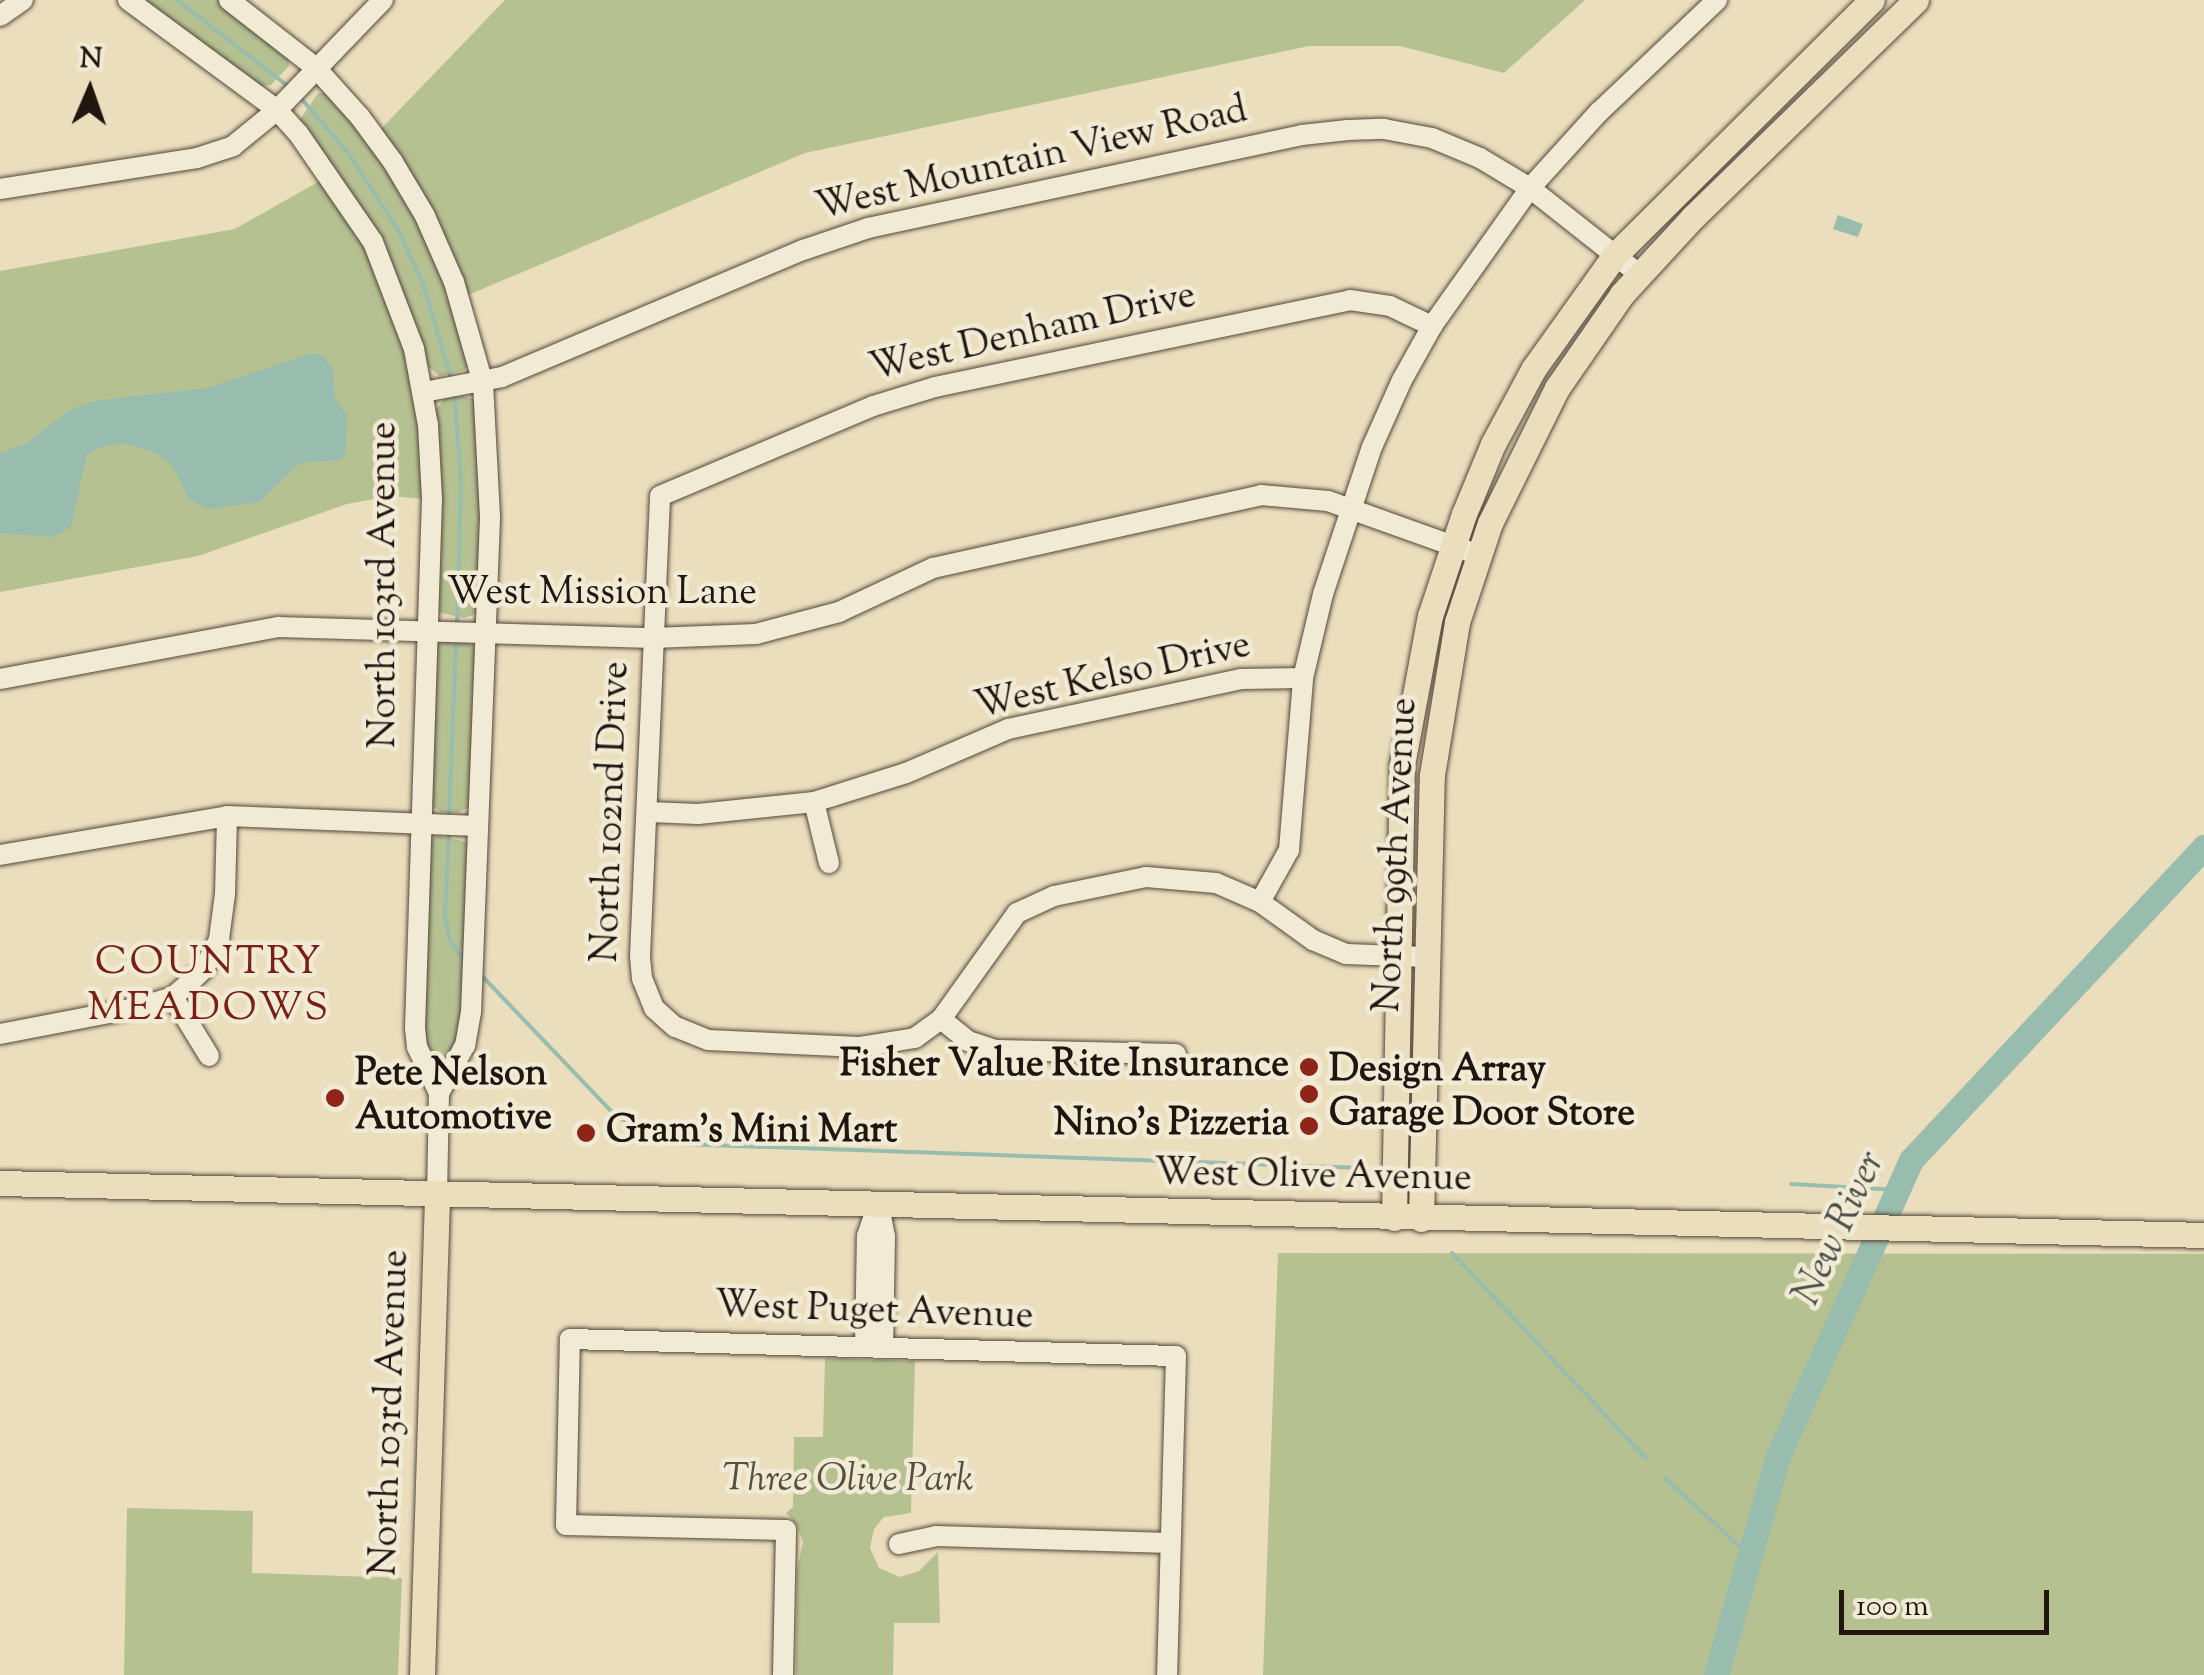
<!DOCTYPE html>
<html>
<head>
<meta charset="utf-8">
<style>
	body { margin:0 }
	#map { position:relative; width:2204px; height:1675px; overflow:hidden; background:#eadebd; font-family:"Sorts Mill Goudy",serif }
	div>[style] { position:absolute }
	.green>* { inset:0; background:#b6c192 }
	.water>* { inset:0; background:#98bcad }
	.stream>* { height:4px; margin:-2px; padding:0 2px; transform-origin:2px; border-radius:2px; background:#98bcad }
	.river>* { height:25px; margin:-12.5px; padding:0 12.5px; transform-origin:12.5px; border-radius:12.5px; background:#98bcad }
	.roads { filter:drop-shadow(0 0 2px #53473b) drop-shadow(0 0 2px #53473b) }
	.minor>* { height:20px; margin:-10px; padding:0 10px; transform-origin:10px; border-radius:10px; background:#f1ead4 }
	.major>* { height:25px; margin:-12.5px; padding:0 12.5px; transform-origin:12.5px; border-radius:12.5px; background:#eadebd }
	.dots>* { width:28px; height:28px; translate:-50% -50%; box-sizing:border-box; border:5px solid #f1ead4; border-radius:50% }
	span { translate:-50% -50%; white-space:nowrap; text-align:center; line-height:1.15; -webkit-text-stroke:9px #f1ead4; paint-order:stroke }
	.street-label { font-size:38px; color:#211510 }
	.poi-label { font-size:38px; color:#211510; font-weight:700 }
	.right { translate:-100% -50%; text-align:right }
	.left { translate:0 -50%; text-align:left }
	.park-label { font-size:38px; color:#55513e; font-style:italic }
	.neighbourhood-label { font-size:40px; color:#7a1f14; letter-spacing:2.5px }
	.water-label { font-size:40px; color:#4b4f47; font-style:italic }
	.north { position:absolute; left:40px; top:40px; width:100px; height:100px; -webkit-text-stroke:8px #f1ead4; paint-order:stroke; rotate:2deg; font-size:28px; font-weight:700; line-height:40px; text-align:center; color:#211510 }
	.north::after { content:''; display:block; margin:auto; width:35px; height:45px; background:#211510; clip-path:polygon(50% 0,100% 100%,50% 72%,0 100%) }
	.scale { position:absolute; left:1839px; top:1590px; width:210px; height:45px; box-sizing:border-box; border:5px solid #211510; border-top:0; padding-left:12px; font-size:30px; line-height:35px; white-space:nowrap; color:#211510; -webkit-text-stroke:8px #f1ead4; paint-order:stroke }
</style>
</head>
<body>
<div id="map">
	<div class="green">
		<div style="clip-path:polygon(143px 0,218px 0,288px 52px,289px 66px,271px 85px,261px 86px)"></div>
		<div style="clip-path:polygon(505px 0,1585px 0,1504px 73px,1400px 46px,1309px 46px,805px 153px,468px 295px,437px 222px,380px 130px)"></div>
		<div style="clip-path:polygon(318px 93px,328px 93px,390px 170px,431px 241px,469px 366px,464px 370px,440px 376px,426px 365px,383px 243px,299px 121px)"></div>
		<div style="clip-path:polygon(323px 179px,369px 252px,406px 345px,417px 397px,423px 499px,391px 496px,347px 504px,198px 556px,0 592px,0 271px,235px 229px)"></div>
		<div style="clip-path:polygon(463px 396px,476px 400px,483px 453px,476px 614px,464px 618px,437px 612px,435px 411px,444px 399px)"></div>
		<div style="clip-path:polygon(447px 641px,469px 642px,477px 651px,472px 806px,457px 813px,441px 812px,430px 805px,435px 647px)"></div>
		<div style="clip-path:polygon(438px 836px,468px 842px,466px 1019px,449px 1057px,443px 1058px,433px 1055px,422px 1032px,429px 840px)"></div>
		<div style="clip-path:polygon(1278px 1253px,2204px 1254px,2204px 1675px,1263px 1675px)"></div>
		<div style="clip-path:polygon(825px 1358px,915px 1361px,911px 1513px,884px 1517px,874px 1529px,870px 1548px,879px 1568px,900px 1577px,919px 1571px,938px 1552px,940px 1623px,894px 1623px,893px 1675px,796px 1675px,797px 1570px,803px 1542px,797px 1525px,786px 1513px,793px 1507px,794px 1437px,823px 1437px)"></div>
		<div style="clip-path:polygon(127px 1508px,253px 1511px,252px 1573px,402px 1578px,398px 1675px,124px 1675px)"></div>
	</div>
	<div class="water">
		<div style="clip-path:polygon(1838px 215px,1863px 224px,1858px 237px,1833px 229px)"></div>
		<div style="clip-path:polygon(313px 353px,322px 355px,333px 369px,335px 398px,347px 415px,346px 453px,341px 460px,300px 463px,259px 502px,209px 509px,189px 499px,173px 467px,157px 453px,126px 444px,103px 446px,87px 454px,71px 527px,52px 537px,0 533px,0 453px,25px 444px,70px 410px,94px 401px,207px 388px)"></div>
	</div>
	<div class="stream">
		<div style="left:177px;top:0;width:140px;rotate:37.8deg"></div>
		<div style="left:299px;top:96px;width:75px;rotate:49.3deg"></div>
		<div style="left:348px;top:153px;width:93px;rotate:56.8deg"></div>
		<div style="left:399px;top:231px;width:61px;rotate:65.9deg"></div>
		<div style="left:424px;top:287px;width:95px;rotate:73.5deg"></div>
		<div style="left:454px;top:392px;width:85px;rotate:85.3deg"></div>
		<div style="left:461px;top:477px;width:150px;rotate:91.5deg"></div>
		<div style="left:449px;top:817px;width:175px;rotate:-87.7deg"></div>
		<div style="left:449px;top:832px;width:83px;rotate:92.8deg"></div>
		<div style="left:445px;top:915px;width:25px;rotate:79deg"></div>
		<div style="left:450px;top:940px;width:25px;rotate:56deg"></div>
		<div style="left:483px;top:977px;width:191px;rotate:46.3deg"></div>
		<div style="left:615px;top:1115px;width:46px;rotate:29.9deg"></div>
		<div style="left:655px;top:1138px;width:28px;rotate:13deg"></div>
		<div style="left:682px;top:1144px;width:682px;rotate:2.02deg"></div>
		<div style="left:1791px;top:1184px;width:107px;rotate:3.2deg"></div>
		<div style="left:1452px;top:1253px;width:282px;rotate:46.6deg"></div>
		<div style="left:1665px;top:1478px;width:115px;rotate:42.5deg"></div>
	</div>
	<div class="river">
		<div style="left:1716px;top:1675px;width:228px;rotate:-74.2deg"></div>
		<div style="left:1778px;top:1456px;width:325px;rotate:-65.8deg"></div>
		<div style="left:1911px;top:1160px;width:429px;rotate:-46.9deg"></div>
	</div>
	<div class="roads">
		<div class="minor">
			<div style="left:128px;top:0;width:185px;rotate:36.4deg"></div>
			<div style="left:277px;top:110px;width:31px;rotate:48deg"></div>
			<div style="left:298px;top:133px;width:132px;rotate:55.5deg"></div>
			<div style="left:373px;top:242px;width:115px;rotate:69deg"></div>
			<div style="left:414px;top:349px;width:77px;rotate:79.6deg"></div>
			<div style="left:428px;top:425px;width:74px;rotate:86.9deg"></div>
			<div style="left:432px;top:499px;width:529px;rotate:91.84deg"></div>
			<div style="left:415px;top:1028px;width:19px;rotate:84deg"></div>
			<div style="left:417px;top:1047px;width:51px;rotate:64.4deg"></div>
			<div style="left:439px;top:1093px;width:101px;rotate:91.1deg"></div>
			<div style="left:229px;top:0;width:110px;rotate:38deg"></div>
			<div style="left:316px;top:68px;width:66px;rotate:48.1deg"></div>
			<div style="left:360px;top:117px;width:56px;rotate:53.7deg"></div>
			<div style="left:393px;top:162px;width:63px;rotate:59.3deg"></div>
			<div style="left:425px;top:216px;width:72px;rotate:66.3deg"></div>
			<div style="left:454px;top:282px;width:105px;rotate:74deg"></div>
			<div style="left:483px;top:383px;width:135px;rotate:87deg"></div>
			<div style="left:490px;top:518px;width:494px;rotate:92.2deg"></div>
			<div style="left:471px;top:1012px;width:34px;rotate:100deg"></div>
			<div style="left:465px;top:1045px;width:55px;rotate:118.4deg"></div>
			<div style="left:0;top:16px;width:28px;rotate:-35deg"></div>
			<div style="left:0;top:189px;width:199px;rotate:-8.9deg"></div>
			<div style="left:197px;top:158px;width:38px;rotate:-18deg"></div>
			<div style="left:233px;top:146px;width:57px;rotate:-39.3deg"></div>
			<div style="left:277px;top:110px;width:153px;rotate:-46.1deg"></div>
			<div style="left:424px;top:392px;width:79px;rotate:-10.9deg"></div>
			<div style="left:502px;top:377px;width:327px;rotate:-22.9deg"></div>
			<div style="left:803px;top:250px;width:69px;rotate:-18.7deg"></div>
			<div style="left:868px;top:228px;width:444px;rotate:-12.1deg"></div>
			<div style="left:1302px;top:135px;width:46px;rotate:-6.2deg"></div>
			<div style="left:1348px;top:130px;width:36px;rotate:-2deg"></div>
			<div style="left:1384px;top:129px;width:49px;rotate:10.6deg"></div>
			<div style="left:1432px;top:138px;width:52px;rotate:22.6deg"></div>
			<div style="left:1480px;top:158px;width:58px;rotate:31deg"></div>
			<div style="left:1530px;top:188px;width:139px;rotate:38.3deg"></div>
			<div style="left:0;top:679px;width:283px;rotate:-10.6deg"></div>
			<div style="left:278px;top:627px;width:375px;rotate:1.7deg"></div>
			<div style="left:653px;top:638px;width:103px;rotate:-2.2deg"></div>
			<div style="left:756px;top:634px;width:86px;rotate:-14.8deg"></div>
			<div style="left:839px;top:612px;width:104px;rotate:-25.1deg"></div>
			<div style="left:933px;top:568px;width:336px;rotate:-12.5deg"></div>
			<div style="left:1261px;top:495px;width:67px;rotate:5.1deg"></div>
			<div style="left:1328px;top:501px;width:149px;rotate:19.7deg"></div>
			<div style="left:814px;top:802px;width:63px;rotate:76.2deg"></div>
			<div style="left:649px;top:812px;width:49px;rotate:2.3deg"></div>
			<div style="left:698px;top:814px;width:117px;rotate:-5.9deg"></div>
			<div style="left:814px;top:802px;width:96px;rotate:-17.5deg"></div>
			<div style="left:906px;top:773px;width:111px;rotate:-23.3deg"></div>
			<div style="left:1008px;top:729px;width:239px;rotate:-12.1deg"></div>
			<div style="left:1242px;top:679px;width:61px;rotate:-0.9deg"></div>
			<div style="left:0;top:855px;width:230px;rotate:-9.7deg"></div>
			<div style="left:227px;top:816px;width:251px;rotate:2.3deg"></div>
			<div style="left:1260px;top:902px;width:60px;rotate:-60.9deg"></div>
			<div style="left:1289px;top:850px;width:173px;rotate:-85.3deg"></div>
			<div style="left:1303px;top:678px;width:86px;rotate:-76.6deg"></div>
			<div style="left:1323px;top:594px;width:155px;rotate:-71.6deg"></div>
			<div style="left:1372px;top:447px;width:73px;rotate:-65.9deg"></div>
			<div style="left:1402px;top:380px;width:62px;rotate:-60.9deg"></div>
			<div style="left:1432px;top:326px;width:169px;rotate:-54.6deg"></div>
			<div style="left:1530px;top:188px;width:103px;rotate:-47.8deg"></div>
			<div style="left:1599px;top:112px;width:163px;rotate:-43.5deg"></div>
			<div style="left:1426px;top:957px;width:80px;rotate:-177.9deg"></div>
			<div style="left:1346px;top:954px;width:36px;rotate:-157deg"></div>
			<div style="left:1313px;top:940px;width:65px;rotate:-144.4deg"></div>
			<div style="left:1260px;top:902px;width:48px;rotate:-156.6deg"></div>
			<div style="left:1216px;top:883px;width:70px;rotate:-175.1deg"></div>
			<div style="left:1146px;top:877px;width:94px;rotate:168.3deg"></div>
			<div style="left:1054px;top:896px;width:41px;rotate:155.3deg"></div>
			<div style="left:1017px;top:913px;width:130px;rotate:125.6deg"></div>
			<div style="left:941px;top:1019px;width:32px;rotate:144deg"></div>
			<div style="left:915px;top:1038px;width:57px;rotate:170.9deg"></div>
			<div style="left:859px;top:1047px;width:151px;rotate:-177.3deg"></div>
			<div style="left:708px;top:1040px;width:35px;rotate:-158deg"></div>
			<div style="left:675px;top:1027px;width:28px;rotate:-138deg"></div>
			<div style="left:654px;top:1008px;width:31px;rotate:-112deg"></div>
			<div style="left:642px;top:979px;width:23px;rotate:-95deg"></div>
			<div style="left:640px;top:956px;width:460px;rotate:-87.5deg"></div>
			<div style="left:660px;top:496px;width:231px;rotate:-22.9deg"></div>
			<div style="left:873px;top:406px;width:65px;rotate:-17deg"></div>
			<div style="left:935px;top:387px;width:424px;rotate:-11.8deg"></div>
			<div style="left:1350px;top:300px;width:40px;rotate:8.5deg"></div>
			<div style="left:1390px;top:306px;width:47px;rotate:25.5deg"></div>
			<div style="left:173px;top:997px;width:69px;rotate:58.6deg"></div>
			<div style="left:941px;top:1019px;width:35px;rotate:39deg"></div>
			<div style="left:968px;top:1041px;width:28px;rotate:18deg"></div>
			<div style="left:995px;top:1050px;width:181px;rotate:1.3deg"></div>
			<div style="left:0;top:1034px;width:143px;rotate:-10.9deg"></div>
			<div style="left:140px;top:1007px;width:34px;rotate:-17deg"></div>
			<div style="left:173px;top:997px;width:23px;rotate:-41deg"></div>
			<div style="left:190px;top:982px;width:19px;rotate:-43deg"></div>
			<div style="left:204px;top:969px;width:34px;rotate:-63deg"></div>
			<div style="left:219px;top:939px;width:45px;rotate:-82.4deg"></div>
			<div style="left:225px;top:894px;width:78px;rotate:-88.5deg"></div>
			<div style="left:879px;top:1206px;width:31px;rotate:79deg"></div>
			<div style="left:885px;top:1236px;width:112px;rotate:91deg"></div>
			<div style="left:865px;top:1347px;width:111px;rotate:-89deg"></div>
			<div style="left:867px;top:1236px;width:34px;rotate:-71deg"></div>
			<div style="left:899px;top:1544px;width:38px;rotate:-12deg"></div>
			<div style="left:936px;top:1536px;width:234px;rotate:1.7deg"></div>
			<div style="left:783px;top:1675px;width:145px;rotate:-88.8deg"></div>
			<div style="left:786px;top:1530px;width:220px;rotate:-178.7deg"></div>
			<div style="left:566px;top:1525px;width:186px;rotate:-88.8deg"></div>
			<div style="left:570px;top:1339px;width:606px;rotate:1.61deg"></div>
			<div style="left:1176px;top:1356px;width:319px;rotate:91.6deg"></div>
		</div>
		<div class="major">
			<div style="left:0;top:1183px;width:2205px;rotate:1.35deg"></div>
			<div style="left:1394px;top:1218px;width:453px;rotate:-89deg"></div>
			<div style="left:1402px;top:765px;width:152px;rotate:-79.4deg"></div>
			<div style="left:1430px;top:616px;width:108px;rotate:-71.6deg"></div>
			<div style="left:1464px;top:514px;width:76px;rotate:-67.5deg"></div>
			<div style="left:1493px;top:444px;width:86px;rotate:-61.7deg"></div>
			<div style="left:1534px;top:368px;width:139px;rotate:-54.4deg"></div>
			<div style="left:1615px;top:255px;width:362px;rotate:-44.8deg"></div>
			<div style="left:1421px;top:1219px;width:444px;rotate:-88.6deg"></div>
			<div style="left:1432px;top:775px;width:155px;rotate:-80.7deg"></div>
			<div style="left:1457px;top:622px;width:104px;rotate:-71.6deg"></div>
			<div style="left:1490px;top:523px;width:151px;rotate:-63.6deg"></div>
			<div style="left:1557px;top:388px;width:114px;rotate:-55.3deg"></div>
			<div style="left:1622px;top:294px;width:105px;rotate:-47.3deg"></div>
			<div style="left:1693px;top:217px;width:311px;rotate:-44.2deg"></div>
			<div style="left:422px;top:1675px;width:481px;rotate:-88.2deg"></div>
		</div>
	</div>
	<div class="dots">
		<div style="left:1309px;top:1067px;background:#8f2418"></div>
		<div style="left:1309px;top:1094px;background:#8f2418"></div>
		<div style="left:335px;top:1098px;background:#8f2418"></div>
		<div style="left:1309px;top:1126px;background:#8f2418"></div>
		<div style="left:586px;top:1133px;background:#8f2418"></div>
	</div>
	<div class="street-label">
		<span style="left:1032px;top:161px;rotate:-13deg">West Mountain View Road</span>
		<span style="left:1033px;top:334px;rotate:-13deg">West Denham Drive</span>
		<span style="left:386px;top:585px;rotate:-90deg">North 103rd Avenue</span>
		<span style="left:602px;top:595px">West Mission Lane</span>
		<span style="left:1113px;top:678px;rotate:-13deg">West Kelso Drive</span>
		<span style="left:613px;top:812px;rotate:-88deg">North 102nd Drive</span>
		<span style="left:1398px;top:855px;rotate:-87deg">North 99th Avenue</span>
		<span style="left:1313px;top:1178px;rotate:1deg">West Olive Avenue</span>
		<span style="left:874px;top:1313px;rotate:2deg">West Puget Avenue</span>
		<span style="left:392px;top:1413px;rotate:-88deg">North 103rd Avenue</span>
	</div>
	<div class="poi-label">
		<span class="right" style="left:1289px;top:1067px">Fisher Value Rite Insurance</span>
		<span class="left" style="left:1329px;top:1094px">Design Array<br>Garage Door Store</span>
		<span class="left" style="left:355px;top:1098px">Pete Nelson<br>Automotive</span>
		<span class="right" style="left:1289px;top:1126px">Nino's Pizzeria</span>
		<span class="left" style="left:606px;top:1133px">Gram's Mini Mart</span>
	</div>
	<div class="park-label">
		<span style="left:848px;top:1482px">Three Olive Park</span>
	</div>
	<div class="neighbourhood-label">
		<span style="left:209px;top:987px">COUNTRY<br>MEADOWS</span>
	</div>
	<div class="water-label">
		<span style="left:1841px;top:1229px;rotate:-65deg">New River</span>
	</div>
	<div class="north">N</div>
	<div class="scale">100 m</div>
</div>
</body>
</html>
